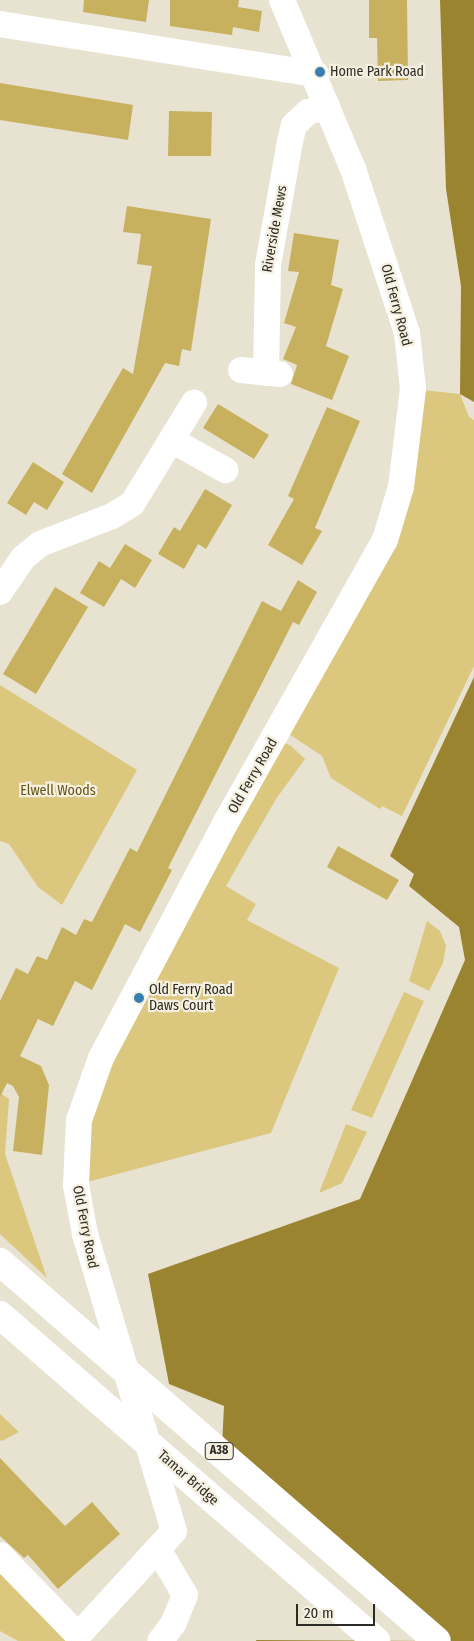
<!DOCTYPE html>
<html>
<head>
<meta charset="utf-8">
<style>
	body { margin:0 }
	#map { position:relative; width:474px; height:1641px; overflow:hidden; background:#e8e3d1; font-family:"Fira Sans Condensed",sans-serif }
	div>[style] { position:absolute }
	.green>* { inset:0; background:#dcc77f }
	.water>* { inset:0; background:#9b842f }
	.pier>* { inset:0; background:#e8e3d1 }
	.building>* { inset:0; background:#c7b05e }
	.minor>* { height:26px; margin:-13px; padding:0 13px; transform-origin:13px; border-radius:13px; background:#fff }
	.highway>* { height:28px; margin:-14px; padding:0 14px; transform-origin:14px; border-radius:14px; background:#fff }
	.dots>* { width:14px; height:14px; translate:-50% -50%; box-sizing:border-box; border:2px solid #f5f0df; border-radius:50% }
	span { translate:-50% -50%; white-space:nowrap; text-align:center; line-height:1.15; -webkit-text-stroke:4.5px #f5f0df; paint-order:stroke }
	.shield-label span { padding:1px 4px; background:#f5f0df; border:1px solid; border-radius:4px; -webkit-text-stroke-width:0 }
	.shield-label { font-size:12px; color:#2d2b25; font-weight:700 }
	.poi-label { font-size:14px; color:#2d2b25 }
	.left { translate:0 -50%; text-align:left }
	.street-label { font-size:14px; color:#2d2b25 }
	.park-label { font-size:14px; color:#645415 }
	.scale { position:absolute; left:296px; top:1604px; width:79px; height:22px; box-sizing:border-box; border:2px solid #2d2b25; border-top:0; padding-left:6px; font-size:15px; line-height:18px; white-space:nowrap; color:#2d2b25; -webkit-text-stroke:4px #f5f0df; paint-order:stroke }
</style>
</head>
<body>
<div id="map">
	<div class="green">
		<div style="clip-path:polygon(413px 389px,460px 394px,469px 417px,474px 420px,474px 666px,402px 816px,382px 806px,380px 809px,331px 778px,322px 756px,280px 728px,372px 565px)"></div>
		<div style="clip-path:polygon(0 685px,137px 770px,62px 905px,38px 887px,9px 844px,0 841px)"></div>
		<div style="clip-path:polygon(275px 738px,291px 746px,305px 759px,276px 799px,226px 886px,256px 904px,247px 920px,339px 968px,271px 1133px,76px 1185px,79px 1125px)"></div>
		<div style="clip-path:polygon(427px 921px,440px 931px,446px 946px,443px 963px,429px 991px,409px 981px)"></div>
		<div style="clip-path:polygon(404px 992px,424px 1001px,372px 1118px,351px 1110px)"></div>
		<div style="clip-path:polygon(0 1093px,9px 1099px,5px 1154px,47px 1278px,0 1234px)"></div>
		<div style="clip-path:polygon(346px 1124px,367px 1132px,342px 1183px,319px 1193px)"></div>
		<div style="clip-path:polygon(0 1414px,19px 1432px,2px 1441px,0 1440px)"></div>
		<div style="clip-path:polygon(0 1555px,73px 1641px,18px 1641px,0 1631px)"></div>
	</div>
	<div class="water">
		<div style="clip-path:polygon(440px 0,474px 0,474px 402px,460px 394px,461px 286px,446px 189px)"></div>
		<div style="clip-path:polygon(474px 677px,474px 1641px,256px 1641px,279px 1568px,222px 1446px,224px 1406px,169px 1384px,148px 1274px,360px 1199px,465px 960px,459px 927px,409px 886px,414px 874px,390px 856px)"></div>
	</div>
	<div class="pier">
		<div style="clip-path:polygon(223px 1456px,437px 1641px,254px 1640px,277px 1568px)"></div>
	</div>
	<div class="building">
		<div style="clip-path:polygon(84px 0,149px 0,146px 22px,83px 12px)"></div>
		<div style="clip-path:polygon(170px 0,239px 0,238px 7px,262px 11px,259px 32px,233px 27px,232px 35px,170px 26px)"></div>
		<div style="clip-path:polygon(369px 0,407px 0,408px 80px,378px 81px,377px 38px,369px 38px)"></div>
		<div style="clip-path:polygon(0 83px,133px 105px,128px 140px,0 120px)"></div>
		<div style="clip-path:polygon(169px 111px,212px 112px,211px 156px,168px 156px)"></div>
		<div style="clip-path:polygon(127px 206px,211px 219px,191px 351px,182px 349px,179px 366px,165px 363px,92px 493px,62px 474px,123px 368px,133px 374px,152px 266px,137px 264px,141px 234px,123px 232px)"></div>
		<div style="clip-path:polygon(294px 233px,339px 240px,331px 285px,343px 289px,326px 346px,349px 356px,332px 400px,291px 384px,297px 365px,283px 359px,296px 327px,284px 323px,299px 272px,288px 271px)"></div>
		<div style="clip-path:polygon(218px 404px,269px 435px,254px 459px,203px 428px)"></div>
		<div style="clip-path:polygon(327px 407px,360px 421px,315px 528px,322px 531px,302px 565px,268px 545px,294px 499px,288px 496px)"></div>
		<div style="clip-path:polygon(33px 462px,64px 482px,47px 510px,34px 502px,26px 515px,7px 503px)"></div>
		<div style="clip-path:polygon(205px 489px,232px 505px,206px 549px,198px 544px,184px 569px,158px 554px,174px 527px,180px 531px)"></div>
		<div style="clip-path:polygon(125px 544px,152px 560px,135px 588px,121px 579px,104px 607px,80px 593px,99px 561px,110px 568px)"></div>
		<div style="clip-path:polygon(298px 580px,317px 592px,299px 625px,293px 622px,168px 868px,172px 870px,140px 932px,125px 924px,92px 990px,75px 981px,53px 1026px,38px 1019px,20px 1056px,41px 1066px,49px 1085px,42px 1155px,13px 1151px,19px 1097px,13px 1086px,7px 1083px,0 1097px,0 1001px,16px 968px,28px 974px,37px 956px,47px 960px,62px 927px,76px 935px,84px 919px,92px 922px,130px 848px,137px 852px,262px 601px,281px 611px)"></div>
		<div style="clip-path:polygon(55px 587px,88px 607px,36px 694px,3px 674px)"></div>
		<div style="clip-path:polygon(338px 846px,399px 880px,387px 900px,327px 867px)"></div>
		<div style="clip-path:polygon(0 1458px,65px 1526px,92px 1502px,120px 1534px,58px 1589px,28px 1555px,24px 1558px,0 1536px)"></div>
	</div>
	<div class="minor">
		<div style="left:0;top:24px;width:320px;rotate:9deg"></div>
		<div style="left:241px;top:370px;width:39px;rotate:6deg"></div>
		<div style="left:266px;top:373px;width:108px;rotate:-88.9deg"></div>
		<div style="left:268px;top:265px;width:125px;rotate:-79.9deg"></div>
		<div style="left:290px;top:142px;width:17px;rotate:-77deg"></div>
		<div style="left:294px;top:125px;width:19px;rotate:-43deg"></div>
		<div style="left:308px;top:112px;width:20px;rotate:-18deg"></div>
		<div style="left:173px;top:441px;width:60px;rotate:29.1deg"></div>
		<div style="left:0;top:592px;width:41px;rotate:-55.9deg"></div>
		<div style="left:23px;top:558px;width:22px;rotate:-39deg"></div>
		<div style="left:40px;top:544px;width:77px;rotate:-21.3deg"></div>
		<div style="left:112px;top:516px;width:23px;rotate:-31deg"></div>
		<div style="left:132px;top:504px;width:119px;rotate:-58.5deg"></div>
		<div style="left:158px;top:1549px;width:53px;rotate:59.6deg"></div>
		<div style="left:185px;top:1595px;width:31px;rotate:112deg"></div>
		<div style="left:173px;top:1624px;width:21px;rotate:127deg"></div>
		<div style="left:0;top:1555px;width:106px;rotate:45.8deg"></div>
		<div style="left:74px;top:1631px;width:9px;rotate:-6deg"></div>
		<div style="left:83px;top:1630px;width:134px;rotate:-47.4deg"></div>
		<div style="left:174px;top:1531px;width:310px;rotate:-106.7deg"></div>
		<div style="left:85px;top:1234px;width:50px;rotate:-100.4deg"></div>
		<div style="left:76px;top:1185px;width:65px;rotate:-87.4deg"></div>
		<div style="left:79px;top:1120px;width:66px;rotate:-70.5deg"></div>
		<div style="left:101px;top:1058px;width:267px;rotate:-62.1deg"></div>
		<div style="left:226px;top:822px;width:324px;rotate:-60.6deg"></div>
		<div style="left:385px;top:540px;width:55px;rotate:-73.2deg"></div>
		<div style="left:401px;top:487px;width:99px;rotate:-83deg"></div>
		<div style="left:413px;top:389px;width:56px;rotate:-96.1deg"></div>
		<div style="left:407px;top:333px;width:173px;rotate:-108.2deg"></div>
		<div style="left:353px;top:169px;width:183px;rotate:-112.8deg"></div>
	</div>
	<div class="highway">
		<div style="left:0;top:1262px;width:578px;rotate:40.93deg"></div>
		<div style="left:0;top:1315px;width:498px;rotate:40.9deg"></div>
	</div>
	<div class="dots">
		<div style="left:320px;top:72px;background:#377eb3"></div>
		<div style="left:139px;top:998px;background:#377eb3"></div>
	</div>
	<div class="shield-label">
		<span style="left:219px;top:1451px">A38</span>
	</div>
	<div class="poi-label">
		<span class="left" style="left:330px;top:72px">Home Park Road</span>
		<span class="left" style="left:149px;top:998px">Old Ferry Road<br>Daws Court</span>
	</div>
	<div class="street-label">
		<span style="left:275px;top:229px;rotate:-80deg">Riverside Mews</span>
		<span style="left:396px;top:305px;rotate:75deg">Old Ferry Road</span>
		<span style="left:253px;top:776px;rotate:-60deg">Old Ferry Road</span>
		<span style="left:85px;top:1227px;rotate:79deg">Old Ferry Road</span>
		<span style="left:188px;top:1478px;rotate:41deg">Tamar Bridge</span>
	</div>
	<div class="park-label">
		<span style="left:58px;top:791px">Elwell Woods</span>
	</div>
	<div class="scale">20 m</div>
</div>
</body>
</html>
